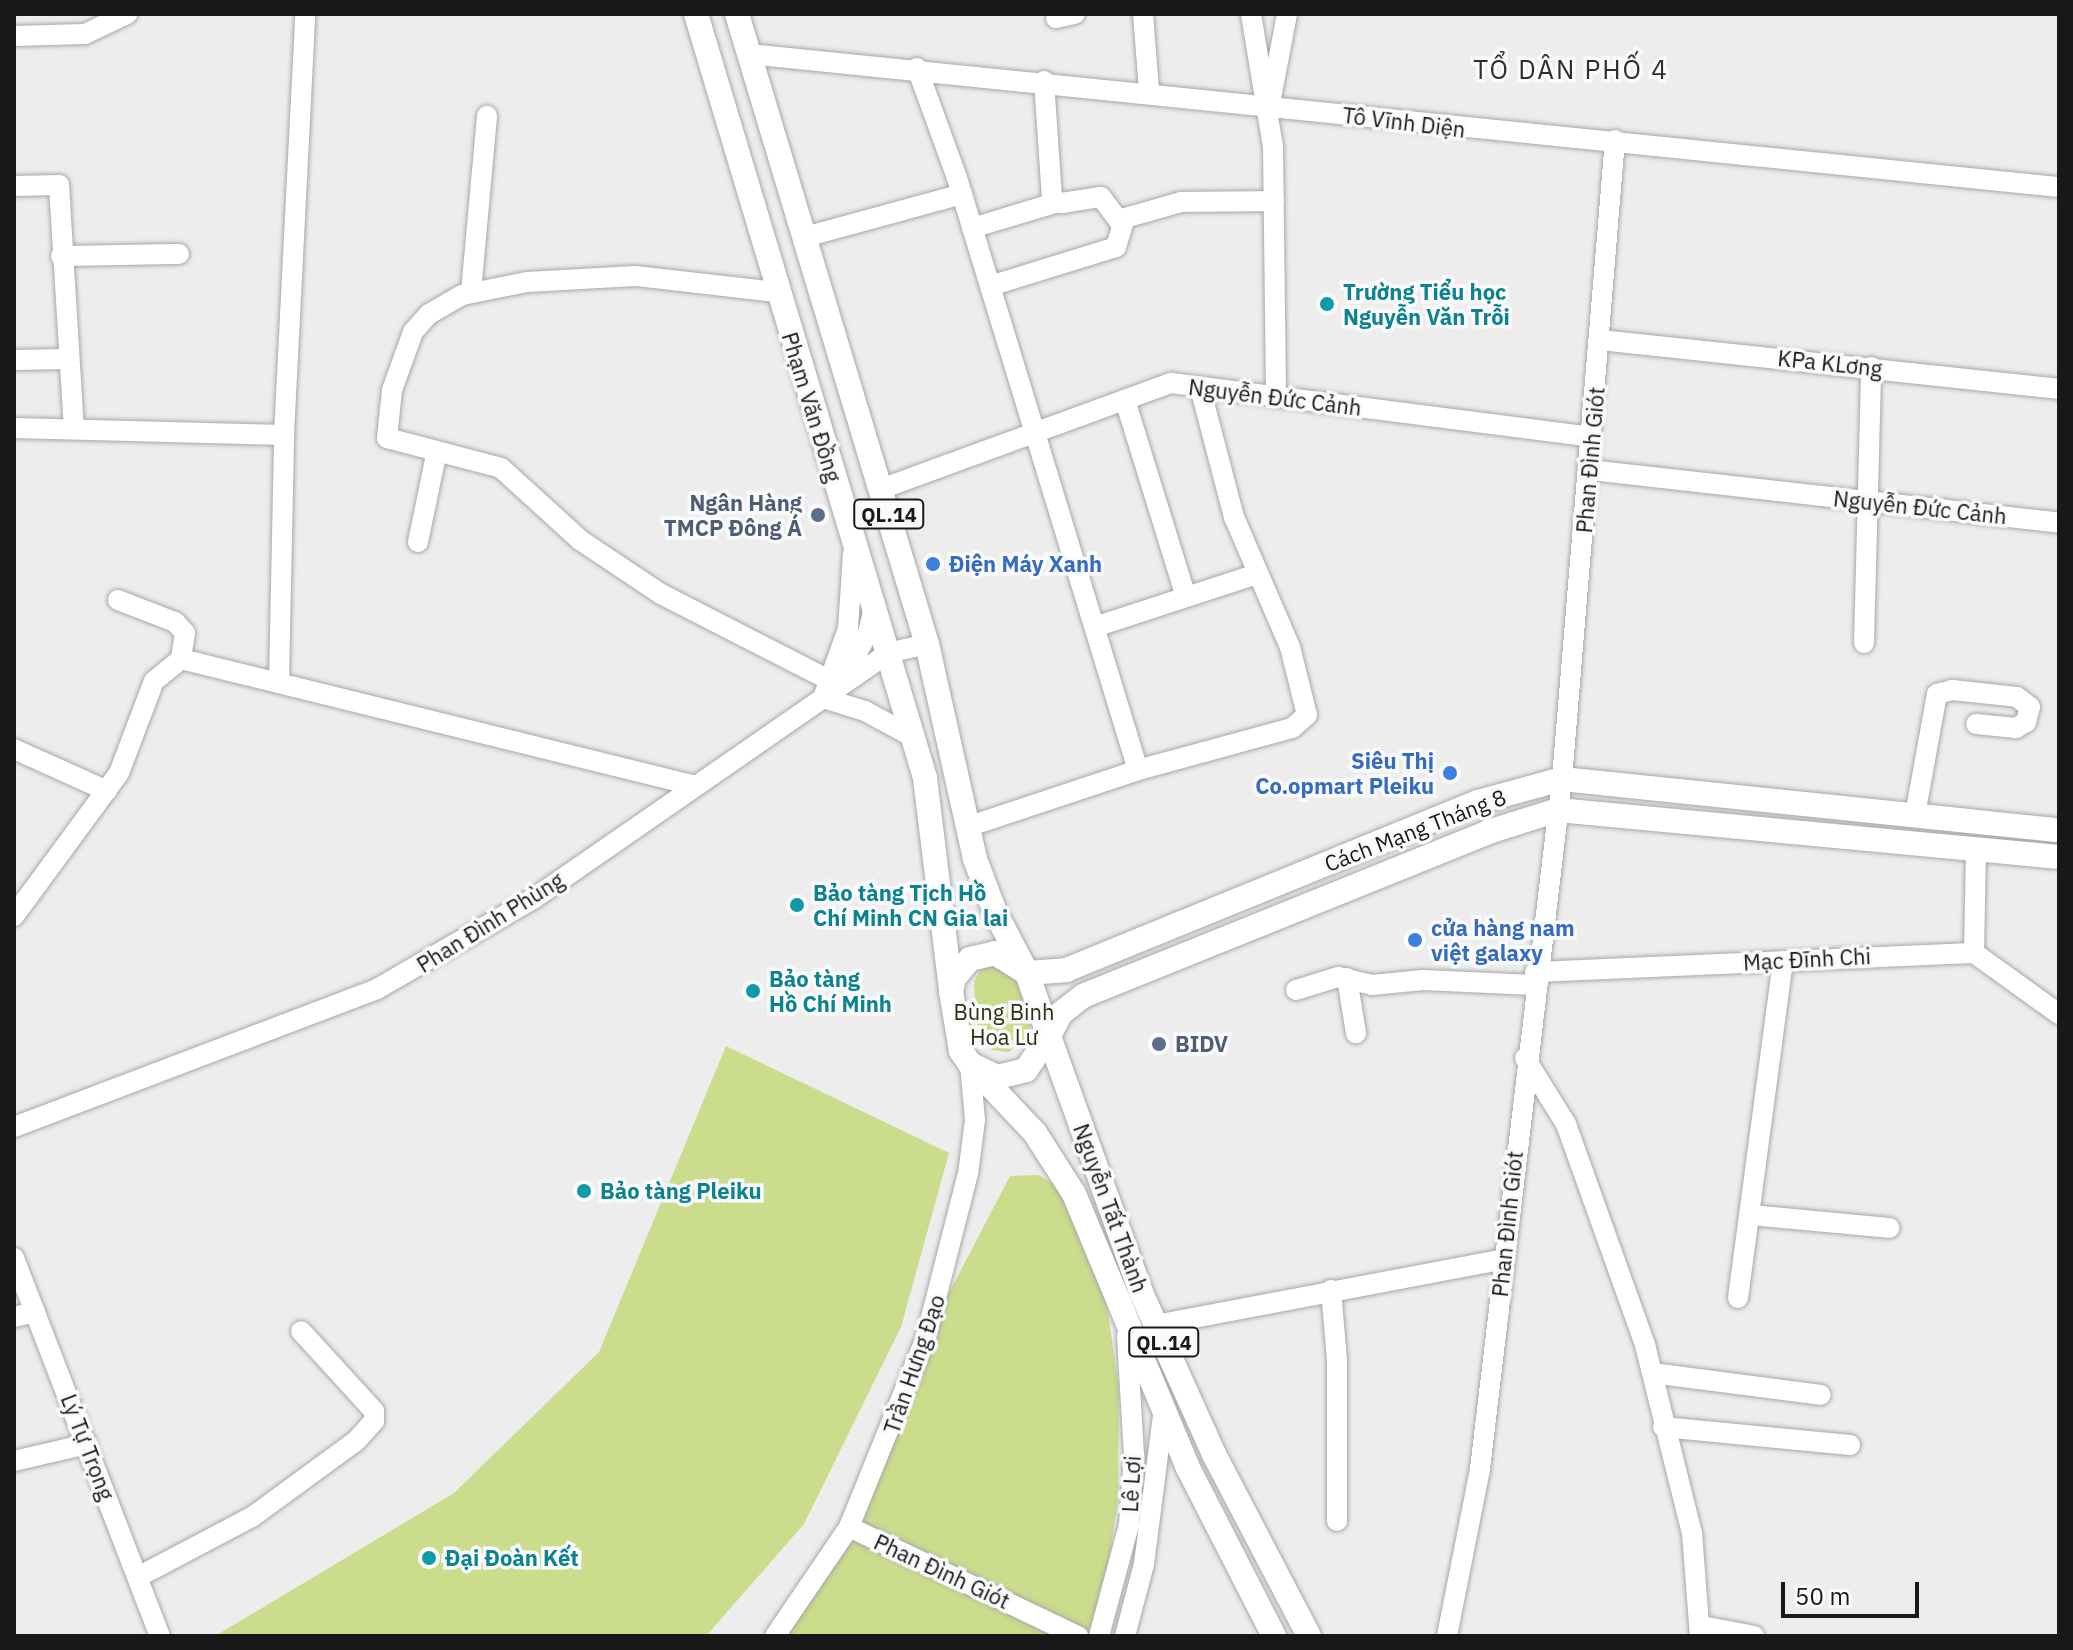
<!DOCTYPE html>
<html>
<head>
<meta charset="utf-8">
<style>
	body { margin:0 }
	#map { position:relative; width:2073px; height:1650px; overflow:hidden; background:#ededee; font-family:"IBM Plex Sans",sans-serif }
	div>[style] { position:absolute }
	.green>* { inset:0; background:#cbdc8c }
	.roads { filter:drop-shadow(0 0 2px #a7a8a9) drop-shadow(0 0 2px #a7a8a9) }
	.minor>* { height:20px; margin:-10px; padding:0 10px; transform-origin:10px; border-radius:10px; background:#fff }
	.major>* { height:24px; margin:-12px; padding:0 12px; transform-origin:12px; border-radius:12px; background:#fff }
	.dots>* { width:22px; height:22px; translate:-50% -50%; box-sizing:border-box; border:4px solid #fafafc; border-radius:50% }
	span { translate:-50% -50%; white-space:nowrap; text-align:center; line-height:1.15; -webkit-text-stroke:7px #fafafc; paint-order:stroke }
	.shield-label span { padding:2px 6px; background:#fafafc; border:2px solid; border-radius:6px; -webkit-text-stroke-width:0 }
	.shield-label { font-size:20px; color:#171818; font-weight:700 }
	.street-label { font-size:22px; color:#171818 }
	.culture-label { font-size:22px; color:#0d838f; font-weight:700 }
	.left { translate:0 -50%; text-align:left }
	.service-label { font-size:22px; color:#4e5e75; font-weight:700 }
	.right { translate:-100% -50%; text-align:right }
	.shop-label { font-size:22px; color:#366cbe; font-weight:700 }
	.park-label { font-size:22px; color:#2b310e }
	.quarter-label { font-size:26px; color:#2e2e2f; letter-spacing:2px }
	.frame { position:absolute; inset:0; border:16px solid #171818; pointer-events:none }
	.scale { position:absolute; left:1781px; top:1582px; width:138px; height:36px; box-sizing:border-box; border:4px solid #171818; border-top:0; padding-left:10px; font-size:24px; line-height:28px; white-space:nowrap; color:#171818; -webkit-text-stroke:6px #fafafc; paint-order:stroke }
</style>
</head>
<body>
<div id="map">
	<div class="green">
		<div style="clip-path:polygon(996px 964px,1016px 977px,1031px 1022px,1028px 1037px,1009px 1052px,992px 1050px,976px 1022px,974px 982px,981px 969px)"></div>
		<div style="clip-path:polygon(726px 1046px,949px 1153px,901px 1327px,804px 1524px,706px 1636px,215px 1636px,454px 1493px,599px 1352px)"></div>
		<div style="clip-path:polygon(1039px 1175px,1066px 1193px,1106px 1298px,1119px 1391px,1118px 1499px,1098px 1636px,777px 1636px,849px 1527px,926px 1337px,1010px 1176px)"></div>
	</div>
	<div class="roads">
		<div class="minor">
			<div style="left:1143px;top:14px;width:77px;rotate:85.5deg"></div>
			<div style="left:1251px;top:14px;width:135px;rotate:80.6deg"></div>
			<div style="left:1273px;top:147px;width:250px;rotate:89.3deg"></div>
			<div style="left:1056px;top:18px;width:19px;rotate:-12deg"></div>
			<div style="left:14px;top:36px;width:71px;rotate:-1.6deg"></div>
			<div style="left:85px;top:34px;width:47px;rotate:-25.5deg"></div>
			<div style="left:749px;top:54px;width:1317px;rotate:5.8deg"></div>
			<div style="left:917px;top:68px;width:117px;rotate:70deg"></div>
			<div style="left:957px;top:178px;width:619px;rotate:73deg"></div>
			<div style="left:1044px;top:81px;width:118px;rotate:86.1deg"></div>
			<div style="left:1052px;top:199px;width:11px;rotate:22deg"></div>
			<div style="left:1062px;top:203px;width:39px;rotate:-9deg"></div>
			<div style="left:1101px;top:197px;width:34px;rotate:53deg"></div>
			<div style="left:1271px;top:98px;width:86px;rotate:-79.2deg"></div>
			<div style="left:14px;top:186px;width:45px;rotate:-1.3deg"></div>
			<div style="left:59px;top:185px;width:244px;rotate:86.5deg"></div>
			<div style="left:972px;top:228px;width:87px;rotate:-16.8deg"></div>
			<div style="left:805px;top:237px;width:163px;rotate:-15.3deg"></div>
			<div style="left:61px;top:256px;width:118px;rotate:-1deg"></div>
			<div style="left:990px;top:286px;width:132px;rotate:-17.2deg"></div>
			<div style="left:1116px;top:247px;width:30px;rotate:-73deg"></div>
			<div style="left:1125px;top:218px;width:58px;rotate:-15.9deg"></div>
			<div style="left:1181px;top:202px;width:93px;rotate:-0.6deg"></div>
			<div style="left:471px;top:292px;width:177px;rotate:-84.8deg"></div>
			<div style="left:776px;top:292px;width:142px;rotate:-173.5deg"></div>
			<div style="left:635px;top:276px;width:108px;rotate:176.8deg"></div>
			<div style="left:527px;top:282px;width:66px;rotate:168.7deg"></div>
			<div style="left:462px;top:295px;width:38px;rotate:150deg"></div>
			<div style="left:429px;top:314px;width:24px;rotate:132deg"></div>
			<div style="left:413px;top:332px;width:62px;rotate:109.9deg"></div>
			<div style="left:392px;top:390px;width:48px;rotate:95.9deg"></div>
			<div style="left:387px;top:438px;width:118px;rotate:14.7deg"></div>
			<div style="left:501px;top:468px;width:107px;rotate:42.3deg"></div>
			<div style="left:580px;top:540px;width:97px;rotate:33.7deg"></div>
			<div style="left:661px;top:594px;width:200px;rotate:27.1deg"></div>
			<div style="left:1601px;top:340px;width:461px;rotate:6.1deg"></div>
			<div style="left:14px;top:360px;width:55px;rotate:-1deg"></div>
			<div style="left:1125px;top:400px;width:206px;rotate:72.8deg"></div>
			<div style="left:14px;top:428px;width:270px;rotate:1.5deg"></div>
			<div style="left:1590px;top:470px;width:472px;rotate:6.4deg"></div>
			<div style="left:881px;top:489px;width:309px;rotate:-20.1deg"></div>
			<div style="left:1171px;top:383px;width:422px;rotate:7.3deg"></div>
			<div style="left:418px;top:542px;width:89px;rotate:-78.3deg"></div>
			<div style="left:853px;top:554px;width:75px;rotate:93.8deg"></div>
			<div style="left:848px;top:629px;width:73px;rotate:109.9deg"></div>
			<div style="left:823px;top:698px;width:44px;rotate:17.2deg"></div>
			<div style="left:865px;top:711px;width:55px;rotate:28.4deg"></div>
			<div style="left:118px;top:600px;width:61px;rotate:21.1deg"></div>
			<div style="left:175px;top:622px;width:15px;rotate:48deg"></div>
			<div style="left:185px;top:633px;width:26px;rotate:99deg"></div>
			<div style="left:1095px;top:627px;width:170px;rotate:-18.1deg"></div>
			<div style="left:1864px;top:643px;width:276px;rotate:-88.5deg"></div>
			<div style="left:842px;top:680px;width:54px;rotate:-61deg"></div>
			<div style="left:868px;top:633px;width:27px;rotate:-77deg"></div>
			<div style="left:279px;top:681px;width:246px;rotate:-88.8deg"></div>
			<div style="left:284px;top:435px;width:422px;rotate:-87.1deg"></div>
			<div style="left:14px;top:749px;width:102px;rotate:24.3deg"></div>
			<div style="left:1915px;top:815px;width:123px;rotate:-79.7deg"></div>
			<div style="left:1937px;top:694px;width:16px;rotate:-15deg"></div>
			<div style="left:1952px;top:690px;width:65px;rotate:6.1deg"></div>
			<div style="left:2017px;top:697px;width:16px;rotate:38deg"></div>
			<div style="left:2030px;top:707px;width:16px;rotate:105deg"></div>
			<div style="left:2026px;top:722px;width:12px;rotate:149deg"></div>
			<div style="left:2016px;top:728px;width:40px;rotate:-174.3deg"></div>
			<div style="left:967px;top:827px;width:180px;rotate:-18.4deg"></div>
			<div style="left:1138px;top:770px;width:160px;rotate:-15.3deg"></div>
			<div style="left:1292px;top:728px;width:20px;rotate:-41deg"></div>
			<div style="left:1307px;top:715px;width:70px;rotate:-104deg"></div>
			<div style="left:1290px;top:647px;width:142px;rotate:-113.3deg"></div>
			<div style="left:1234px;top:517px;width:134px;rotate:-104.7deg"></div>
			<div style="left:14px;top:916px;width:177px;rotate:-53.7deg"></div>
			<div style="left:119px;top:773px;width:98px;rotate:-69.2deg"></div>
			<div style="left:154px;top:681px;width:35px;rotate:-39deg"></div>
			<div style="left:181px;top:659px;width:530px;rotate:13.85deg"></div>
			<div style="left:1974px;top:953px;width:105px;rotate:-88.9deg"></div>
			<div style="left:1535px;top:972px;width:439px;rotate:-2.5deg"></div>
			<div style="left:1974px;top:953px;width:105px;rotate:35.7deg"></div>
			<div style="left:1347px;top:978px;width:56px;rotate:80.7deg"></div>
			<div style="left:1296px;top:990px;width:44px;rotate:-17.2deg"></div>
			<div style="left:1338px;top:977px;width:35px;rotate:13deg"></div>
			<div style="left:1372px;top:985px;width:51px;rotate:-5.6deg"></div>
			<div style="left:1423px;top:980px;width:111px;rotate:2.6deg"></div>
			<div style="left:1525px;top:1058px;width:78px;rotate:58.2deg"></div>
			<div style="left:1566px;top:1124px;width:235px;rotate:70.3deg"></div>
			<div style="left:1645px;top:1345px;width:194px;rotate:76deg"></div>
			<div style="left:1692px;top:1533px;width:103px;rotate:85.6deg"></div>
			<div style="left:14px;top:1127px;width:388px;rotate:-20.8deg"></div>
			<div style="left:377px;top:989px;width:180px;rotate:-30deg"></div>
			<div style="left:533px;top:899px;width:432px;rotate:-34.7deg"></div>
			<div style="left:888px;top:653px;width:40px;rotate:-13deg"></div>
			<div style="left:1750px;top:1215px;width:140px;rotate:5.3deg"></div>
			<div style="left:14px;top:1258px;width:405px;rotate:68.9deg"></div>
			<div style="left:1331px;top:1290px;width:70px;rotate:85.1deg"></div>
			<div style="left:1337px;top:1360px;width:161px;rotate:90deg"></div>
			<div style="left:1738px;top:1298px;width:340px;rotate:-82.4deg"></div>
			<div style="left:14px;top:1317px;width:22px;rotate:-13deg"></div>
			<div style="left:1156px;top:1325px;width:354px;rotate:-10.7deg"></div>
			<div style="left:1652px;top:1373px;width:170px;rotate:7.4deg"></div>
			<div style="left:1663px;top:1427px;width:188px;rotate:5.5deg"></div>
			<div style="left:14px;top:1461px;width:75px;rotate:-13.1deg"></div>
			<div style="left:849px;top:1527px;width:254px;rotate:25.5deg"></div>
			<div style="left:138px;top:1577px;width:129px;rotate:-27.8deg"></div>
			<div style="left:252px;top:1517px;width:129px;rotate:-36.2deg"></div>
			<div style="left:356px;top:1441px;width:27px;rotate:-48deg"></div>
			<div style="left:374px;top:1421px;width:10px;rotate:-90deg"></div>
			<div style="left:374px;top:1411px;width:108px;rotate:-132.4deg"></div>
			<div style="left:1701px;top:1626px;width:54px;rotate:10.7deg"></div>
			<div style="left:775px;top:1636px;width:132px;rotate:-55.8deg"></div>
			<div style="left:849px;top:1527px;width:205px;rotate:-67.9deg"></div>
			<div style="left:926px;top:1337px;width:168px;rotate:-75.6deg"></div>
			<div style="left:968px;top:1174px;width:54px;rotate:-82.6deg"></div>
			<div style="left:975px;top:1120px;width:56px;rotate:-95.1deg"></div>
			<div style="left:1099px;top:1636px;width:115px;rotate:-74.9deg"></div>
			<div style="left:1129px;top:1525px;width:70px;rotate:-85.9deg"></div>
			<div style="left:1134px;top:1455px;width:119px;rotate:-93.4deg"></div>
			<div style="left:1125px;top:1636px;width:74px;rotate:-75.2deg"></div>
			<div style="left:1144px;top:1564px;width:157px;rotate:-82.7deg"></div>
			<div style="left:1447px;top:1636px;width:170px;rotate:-78.8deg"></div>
			<div style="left:1480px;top:1469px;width:695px;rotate:-83.22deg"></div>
			<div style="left:1562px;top:779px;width:641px;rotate:-85.26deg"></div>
		</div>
		<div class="major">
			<div style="left:696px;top:14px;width:798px;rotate:73.31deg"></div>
			<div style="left:925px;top:778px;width:215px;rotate:83deg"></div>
			<div style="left:737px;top:14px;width:658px;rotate:73.22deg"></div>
			<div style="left:927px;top:644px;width:220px;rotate:77.4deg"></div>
			<div style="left:975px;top:859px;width:57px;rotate:69.3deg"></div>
			<div style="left:995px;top:912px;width:69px;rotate:62.3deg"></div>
			<div style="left:1027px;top:973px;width:39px;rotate:-4deg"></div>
			<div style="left:1066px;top:970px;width:445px;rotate:-22.2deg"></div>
			<div style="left:1478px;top:802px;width:87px;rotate:-15.3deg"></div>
			<div style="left:1562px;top:779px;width:500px;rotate:5.9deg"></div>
			<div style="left:995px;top:953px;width:38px;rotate:32deg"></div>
			<div style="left:1027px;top:973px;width:67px;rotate:70.8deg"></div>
			<div style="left:1049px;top:1036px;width:41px;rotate:124.1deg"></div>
			<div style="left:1026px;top:1070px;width:30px;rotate:166deg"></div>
			<div style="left:997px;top:1077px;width:30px;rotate:-154deg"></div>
			<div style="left:970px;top:1064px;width:16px;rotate:-125deg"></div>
			<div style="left:961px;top:1051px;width:61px;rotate:-99.5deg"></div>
			<div style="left:951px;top:991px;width:13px;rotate:-77deg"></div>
			<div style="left:954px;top:978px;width:25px;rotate:-50deg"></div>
			<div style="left:970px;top:959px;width:26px;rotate:-13deg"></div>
			<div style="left:970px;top:1064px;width:95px;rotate:46.7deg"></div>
			<div style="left:1035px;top:1133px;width:72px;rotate:57.4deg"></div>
			<div style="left:1074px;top:1194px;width:295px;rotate:67.4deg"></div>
			<div style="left:1187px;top:1466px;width:191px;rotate:62.9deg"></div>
			<div style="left:1309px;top:1636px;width:205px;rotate:-117.6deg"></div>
			<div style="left:1214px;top:1454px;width:178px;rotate:-114.3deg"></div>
			<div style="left:1141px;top:1292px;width:272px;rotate:-109.8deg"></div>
			<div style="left:1049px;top:1036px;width:25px;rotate:-63deg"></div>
			<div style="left:1060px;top:1014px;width:29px;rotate:-38deg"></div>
			<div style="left:1083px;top:996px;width:437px;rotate:-22deg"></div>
			<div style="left:1488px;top:832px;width:73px;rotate:-17.4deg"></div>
			<div style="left:1558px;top:810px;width:503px;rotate:5.36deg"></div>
		</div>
	</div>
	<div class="dots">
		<div style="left:1327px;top:304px;background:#0f9aa8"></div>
		<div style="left:818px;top:515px;background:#5c6f8a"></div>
		<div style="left:933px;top:564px;background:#3f7fe0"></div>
		<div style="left:1450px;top:773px;background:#3f7fe0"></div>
		<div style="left:797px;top:905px;background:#0f9aa8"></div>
		<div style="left:1415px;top:940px;background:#3f7fe0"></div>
		<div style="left:753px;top:991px;background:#0f9aa8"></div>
		<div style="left:1159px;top:1044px;background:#5c6f8a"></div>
		<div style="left:584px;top:1191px;background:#0f9aa8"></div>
		<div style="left:429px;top:1558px;background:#0f9aa8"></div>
	</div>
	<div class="shield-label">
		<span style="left:889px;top:514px">QL.14</span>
		<span style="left:1164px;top:1342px">QL.14</span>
	</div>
	<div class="street-label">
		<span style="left:1404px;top:122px;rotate:7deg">Tô Vĩnh Diện</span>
		<span style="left:1830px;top:363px;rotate:6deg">KPa KLơng</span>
		<span style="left:1275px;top:397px;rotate:7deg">Nguyễn Đức Cảnh</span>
		<span style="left:812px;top:407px;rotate:73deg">Phạm Văn Đồng</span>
		<span style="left:1590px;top:460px;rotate:-85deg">Phan Đình Giót</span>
		<span style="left:1920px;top:507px;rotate:6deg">Nguyễn Đức Cảnh</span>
		<span style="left:1415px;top:830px;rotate:-21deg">Cách Mạng Tháng 8</span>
		<span style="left:490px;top:922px;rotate:-32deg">Phan Đình Phùng</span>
		<span style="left:1807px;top:959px;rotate:-3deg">Mạc Đĩnh Chi</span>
		<span style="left:1111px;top:1208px;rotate:70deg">Nguyễn Tất Thành</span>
		<span style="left:1507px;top:1224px;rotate:-84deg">Phan Đình Giót</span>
		<span style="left:914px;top:1364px;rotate:-71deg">Trần Hưng Đạo</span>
		<span style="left:88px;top:1447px;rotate:69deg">Lý Tự Trọng</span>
		<span style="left:1131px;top:1484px;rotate:-87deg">Lê Lợi</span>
		<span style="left:942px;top:1571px;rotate:25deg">Phan Đình Giót</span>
	</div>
	<div class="culture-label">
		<span class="left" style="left:1343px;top:304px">Trường Tiểu học<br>Nguyễn Văn Trỗi</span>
		<span class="left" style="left:813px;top:905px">Bảo tàng Tịch Hồ<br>Chí Minh CN Gia lai</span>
		<span class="left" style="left:769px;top:991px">Bảo tàng<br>Hồ Chí Minh</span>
		<span class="left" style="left:600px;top:1191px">Bảo tàng Pleiku</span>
		<span class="left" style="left:445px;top:1558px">Đại Đoàn Kết</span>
	</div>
	<div class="service-label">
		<span class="right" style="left:802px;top:515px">Ngân Hàng<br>TMCP Đông Á</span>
		<span class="left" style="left:1175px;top:1044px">BIDV</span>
	</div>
	<div class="shop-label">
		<span class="left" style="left:949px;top:564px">Điện Máy Xanh</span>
		<span class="right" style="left:1434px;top:773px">Siêu Thị<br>Co.opmart Pleiku</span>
		<span class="left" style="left:1431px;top:940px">cửa hàng nam<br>việt galaxy</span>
	</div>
	<div class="park-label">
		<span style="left:1004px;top:1024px">Bùng Binh<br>Hoa Lư</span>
	</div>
	<div class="quarter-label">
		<span style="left:1571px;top:70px">TỔ DÂN PHỐ 4</span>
	</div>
	<div class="frame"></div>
	<div class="scale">50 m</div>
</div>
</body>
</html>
